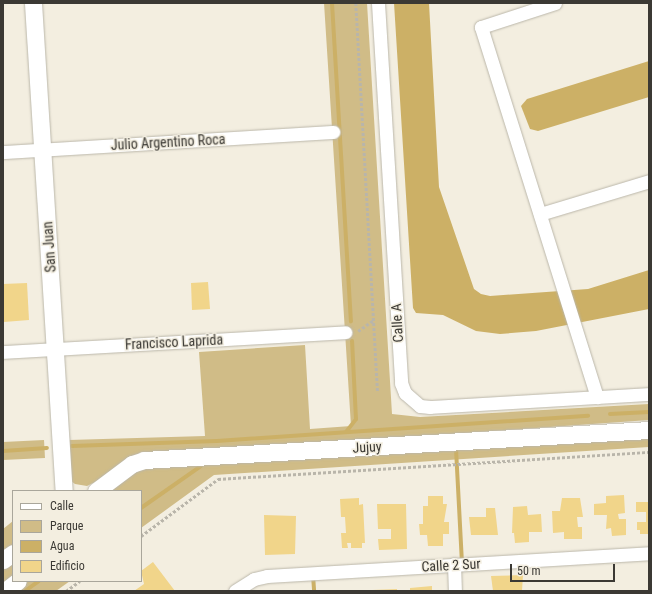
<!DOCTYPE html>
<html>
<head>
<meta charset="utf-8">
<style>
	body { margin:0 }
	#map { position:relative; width:652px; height:594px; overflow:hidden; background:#f3eee0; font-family:"Roboto Condensed",sans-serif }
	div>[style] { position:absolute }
	.green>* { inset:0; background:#d0bc87 }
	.water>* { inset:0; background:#ccb066 }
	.stream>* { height:4px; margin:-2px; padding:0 2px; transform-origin:2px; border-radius:2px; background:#ccb066 }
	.building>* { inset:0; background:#f1d58a }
	.path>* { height:2.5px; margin-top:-1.25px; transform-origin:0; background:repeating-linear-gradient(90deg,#b9b5aa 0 3px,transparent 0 5px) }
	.roads { filter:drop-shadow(0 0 1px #bbb7aa) drop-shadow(0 0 1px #bbb7aa) }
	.minor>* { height:13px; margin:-6.5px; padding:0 6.5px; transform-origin:6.5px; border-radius:6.5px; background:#fff }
	.tertiary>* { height:17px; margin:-8.5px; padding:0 8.5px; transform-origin:8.5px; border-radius:8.5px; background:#fff }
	span { translate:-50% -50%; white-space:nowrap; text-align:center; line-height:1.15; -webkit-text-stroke:3px #f3eee0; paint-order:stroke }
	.street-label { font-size:14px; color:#3b3934 }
	.frame { position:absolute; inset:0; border:4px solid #3b3934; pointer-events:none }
	.legend { position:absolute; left:12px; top:490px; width:130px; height:92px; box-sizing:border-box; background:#f3eee0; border:1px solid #a9a69b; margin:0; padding:5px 7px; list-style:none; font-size:12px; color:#3b3934 }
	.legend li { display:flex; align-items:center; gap:8px; height:20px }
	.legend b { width:20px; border:1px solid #a9a69b }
	.scale { position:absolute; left:510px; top:564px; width:105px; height:18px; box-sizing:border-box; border:2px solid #3b3934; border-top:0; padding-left:5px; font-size:12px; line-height:14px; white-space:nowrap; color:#3b3934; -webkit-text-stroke:3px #f3eee0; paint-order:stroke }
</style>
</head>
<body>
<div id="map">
	<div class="green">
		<div style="clip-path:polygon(324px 3px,367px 3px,392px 414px,420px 417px,649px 404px,649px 420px,193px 452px,97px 481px,87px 486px,75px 484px,71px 481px,69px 440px,205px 436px,199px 352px,305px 345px,310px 429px,351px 426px)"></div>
		<div style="clip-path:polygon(649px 436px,649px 447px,214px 475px,141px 528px,141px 491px,105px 491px,141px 465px)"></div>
		<div style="clip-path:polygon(44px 440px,45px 458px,3px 460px,3px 442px)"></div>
		<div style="clip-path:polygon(13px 521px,13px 546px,3px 554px,3px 529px)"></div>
		<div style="clip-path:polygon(13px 558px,13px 581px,3px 589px,3px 565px)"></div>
		<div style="clip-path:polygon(27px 581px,70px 581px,56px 591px,13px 591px)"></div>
	</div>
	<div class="water">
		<div style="clip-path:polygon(394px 3px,429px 3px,439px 187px,474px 289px,481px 294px,490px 296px,588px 289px,649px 270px,649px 309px,536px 331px,500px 334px,476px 331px,443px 315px,416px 313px,413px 308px)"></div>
		<div style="clip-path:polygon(649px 61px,649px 97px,538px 131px,530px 129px,521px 106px,527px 99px)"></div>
	</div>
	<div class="stream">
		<div style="left:332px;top:3px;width:319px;rotate:86.6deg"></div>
		<div style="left:610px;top:414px;width:39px;rotate:-3deg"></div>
		<div style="left:346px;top:432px;width:16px;rotate:-52deg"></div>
		<div style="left:356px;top:419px;width:78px;rotate:-92.9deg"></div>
		<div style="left:72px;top:446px;width:145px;rotate:-2deg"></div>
		<div style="left:217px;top:441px;width:372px;rotate:-3.9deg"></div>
		<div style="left:456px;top:449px;width:113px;rotate:87deg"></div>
		<div style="left:3px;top:451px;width:44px;rotate:-3.9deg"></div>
		<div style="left:141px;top:508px;width:73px;rotate:-35deg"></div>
		<div style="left:313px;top:575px;width:16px;rotate:86deg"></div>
		<div style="left:25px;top:591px;width:17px;rotate:-36deg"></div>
	</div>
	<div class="building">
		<div style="clip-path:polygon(208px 282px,210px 309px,192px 310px,191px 283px)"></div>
		<div style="clip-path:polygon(27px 283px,29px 320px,4px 322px,3px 284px)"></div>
		<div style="clip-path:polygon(624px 495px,625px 513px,618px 514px,619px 519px,626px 519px,626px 535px,612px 536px,611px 528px,606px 529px,607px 515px,594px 515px,594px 504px,606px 503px,606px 496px)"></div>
		<div style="clip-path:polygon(428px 496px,443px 496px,443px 504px,447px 504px,444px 522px,449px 522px,449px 534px,443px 534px,443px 546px,428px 546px,427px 535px,420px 535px,419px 524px,423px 524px,423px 506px,428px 506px)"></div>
		<div style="clip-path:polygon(359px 498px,359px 505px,363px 504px,365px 543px,362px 543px,362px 548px,351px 548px,351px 543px,347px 543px,348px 548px,342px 548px,341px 533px,346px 533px,345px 517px,341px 517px,340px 499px)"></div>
		<div style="clip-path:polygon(562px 498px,580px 498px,583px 517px,577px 517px,578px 527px,582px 527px,582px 539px,564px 539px,564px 532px,553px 533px,552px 511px,560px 511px)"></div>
		<div style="clip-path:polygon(636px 502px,649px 502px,649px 534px,640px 534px,640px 530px,637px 530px,637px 522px,646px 522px,646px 512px,636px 512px)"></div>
		<div style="clip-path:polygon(377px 504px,406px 504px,407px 549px,379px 550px,378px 539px,391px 539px,391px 529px,378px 529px)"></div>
		<div style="clip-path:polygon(527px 506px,528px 515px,541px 514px,542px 532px,529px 532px,529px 542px,515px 543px,514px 533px,512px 533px,513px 507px)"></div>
		<div style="clip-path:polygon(486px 508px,495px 508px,498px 535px,471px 535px,469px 517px,486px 517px)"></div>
		<div style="clip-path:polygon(264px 515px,296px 516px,295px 554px,265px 555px)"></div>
		<div style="clip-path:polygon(153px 562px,175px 591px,134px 591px,144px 584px,141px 571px)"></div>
		<div style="clip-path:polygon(523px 575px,522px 591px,493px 591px,491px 576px)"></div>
		<div style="clip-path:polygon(432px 586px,432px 591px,410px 591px,410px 588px)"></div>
		<div style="clip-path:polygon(397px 589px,397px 591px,372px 591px,372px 590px)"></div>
	</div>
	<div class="path">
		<div style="left:356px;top:3px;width:389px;rotate:86.8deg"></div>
		<div style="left:358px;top:331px;width:19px;rotate:-35deg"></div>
		<div style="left:141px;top:536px;width:96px;rotate:-36.5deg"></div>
		<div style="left:218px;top:479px;width:432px;rotate:-3.6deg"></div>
		<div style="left:66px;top:591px;width:17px;rotate:-36deg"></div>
	</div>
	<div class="roads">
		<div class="minor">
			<div style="left:378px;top:3px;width:381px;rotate:86.5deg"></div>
			<div style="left:401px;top:383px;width:11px;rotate:68deg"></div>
			<div style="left:405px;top:393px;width:20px;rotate:41deg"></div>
			<div style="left:420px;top:406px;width:10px;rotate:6deg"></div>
			<div style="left:430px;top:407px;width:219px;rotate:-3.4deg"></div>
			<div style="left:555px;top:3px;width:78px;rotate:162deg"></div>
			<div style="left:481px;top:27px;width:388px;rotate:72.6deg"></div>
			<div style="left:3px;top:152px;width:331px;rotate:-3.5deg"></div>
			<div style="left:540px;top:214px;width:114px;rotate:-16.8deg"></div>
			<div style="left:3px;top:352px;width:343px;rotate:-3.3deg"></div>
			<div style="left:454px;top:564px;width:27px;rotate:88deg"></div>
			<div style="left:235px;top:591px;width:22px;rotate:-32deg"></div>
			<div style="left:254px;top:579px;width:13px;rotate:-13deg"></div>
			<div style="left:267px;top:576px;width:383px;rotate:-3.4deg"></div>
		</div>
		<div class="tertiary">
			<div style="left:33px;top:3px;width:489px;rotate:86.4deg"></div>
			<div style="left:96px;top:491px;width:45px;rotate:-36.9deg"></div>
			<div style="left:132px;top:464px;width:13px;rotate:-18deg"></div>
			<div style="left:144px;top:460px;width:506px;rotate:-3.4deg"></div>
			<div style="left:3px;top:560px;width:12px;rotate:-35deg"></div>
			<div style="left:5px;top:591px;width:16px;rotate:-38deg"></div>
		</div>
	</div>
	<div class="street-label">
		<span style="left:168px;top:142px;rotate:-3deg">Julio Argentino Roca</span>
		<span style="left:49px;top:247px;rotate:-94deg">San Juan</span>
		<span style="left:397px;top:323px;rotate:-93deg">Calle A</span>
		<span style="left:174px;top:342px;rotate:-3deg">Francisco Laprida</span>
		<span style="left:367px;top:447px;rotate:-3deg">Jujuy</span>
		<span style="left:451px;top:565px;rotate:-3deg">Calle 2 Sur</span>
	</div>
	<div class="frame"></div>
	<ul class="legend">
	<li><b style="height:5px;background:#fff"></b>Calle</li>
	<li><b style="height:11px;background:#d0bc87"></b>Parque</li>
	<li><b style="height:11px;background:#ccb066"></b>Agua</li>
	<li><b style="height:11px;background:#f1d58a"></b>Edificio</li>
	</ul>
	<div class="scale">50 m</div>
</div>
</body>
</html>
